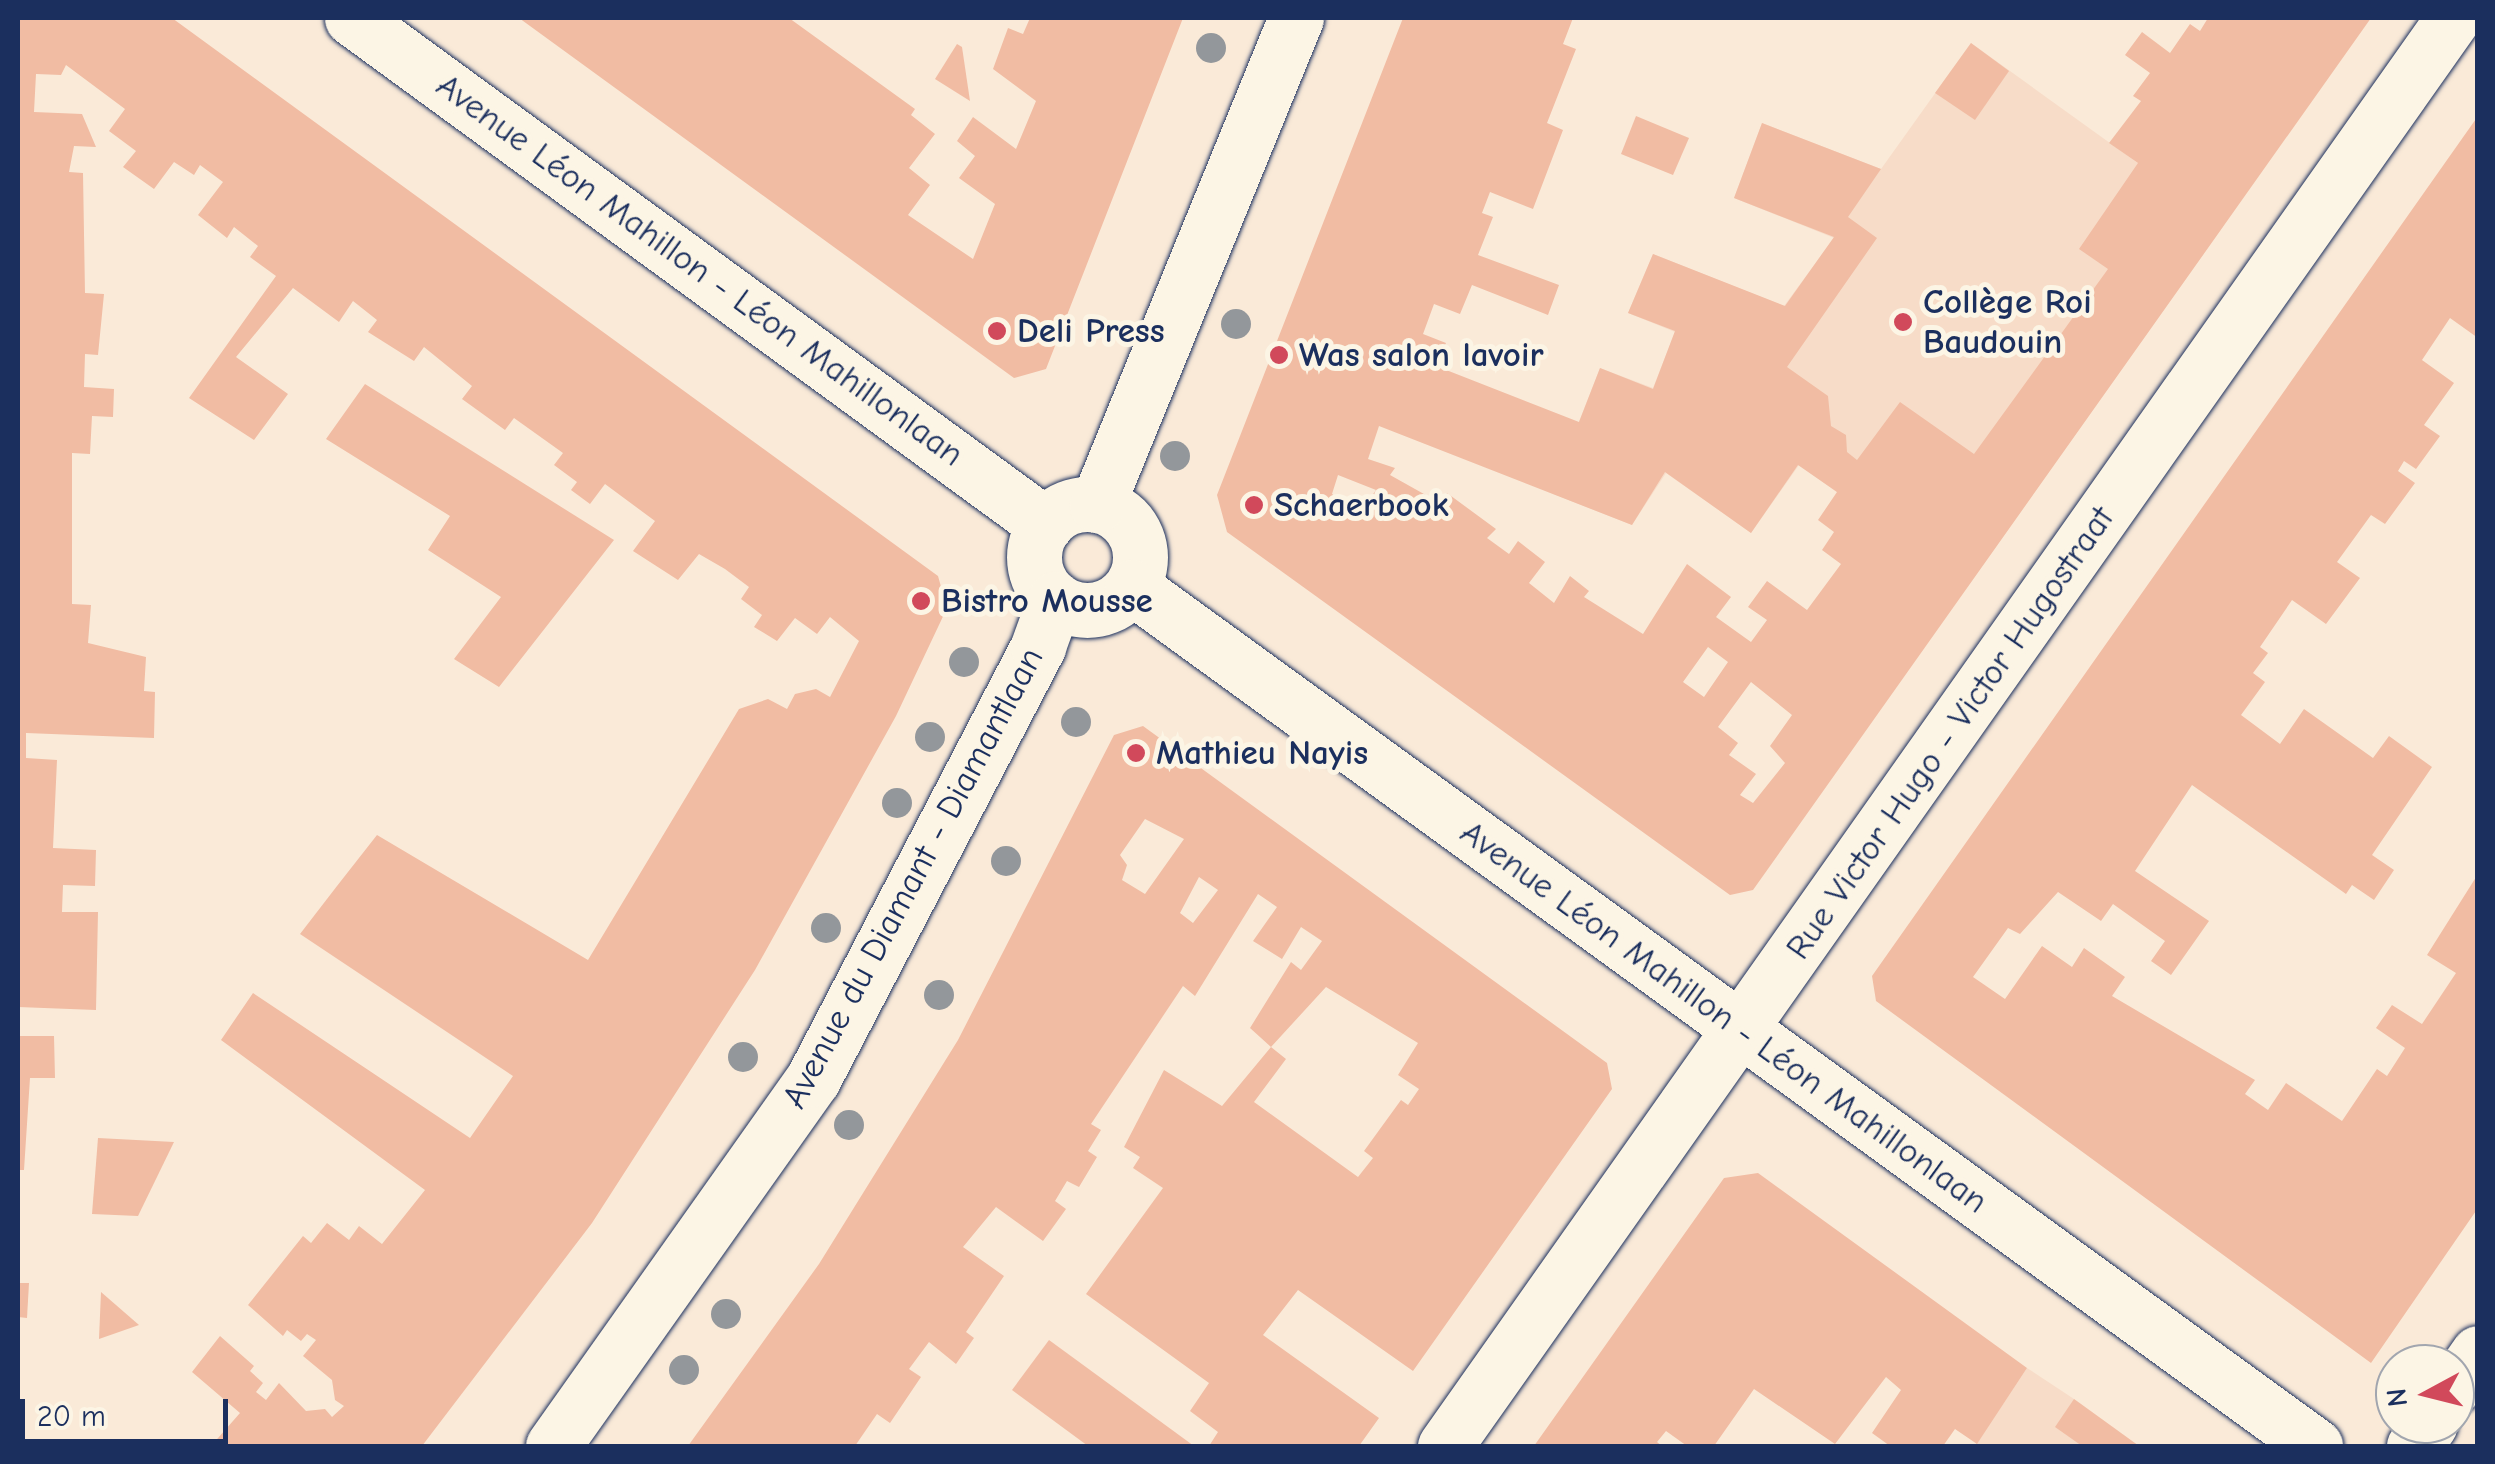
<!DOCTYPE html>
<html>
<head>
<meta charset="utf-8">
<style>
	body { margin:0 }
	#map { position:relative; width:2495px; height:1464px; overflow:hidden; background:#faead8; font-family:"Comic Neue",sans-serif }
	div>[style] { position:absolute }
	.built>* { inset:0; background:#f7dcc8 }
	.building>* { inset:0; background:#f1bca3 }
	.roads { filter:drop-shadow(0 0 2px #1b2f5e) drop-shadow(0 0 2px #1b2f5e) }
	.minor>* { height:55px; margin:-27.5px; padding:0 27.5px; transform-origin:27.5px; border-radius:27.5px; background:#fcf5e5 }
	.minor>.ring { margin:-27.5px; padding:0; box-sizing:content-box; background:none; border:55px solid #fcf5e5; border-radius:50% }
	.trees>* { width:30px; height:30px; margin:-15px; border-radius:50%; background:#93979b }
	.dots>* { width:28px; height:28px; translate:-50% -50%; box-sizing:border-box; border:5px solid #fcf5e5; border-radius:50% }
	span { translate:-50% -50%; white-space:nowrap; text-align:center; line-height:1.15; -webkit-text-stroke:10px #fcf5e5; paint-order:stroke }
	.street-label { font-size:35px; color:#1b2f5e }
	.poi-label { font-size:35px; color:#1b2f5e; font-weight:700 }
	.left { translate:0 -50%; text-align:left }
	.frame { position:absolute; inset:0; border:20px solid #1b2f5e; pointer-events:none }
	.north { position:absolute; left:2375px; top:1344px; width:100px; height:100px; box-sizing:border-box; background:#fcf5e5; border:2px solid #a2a6af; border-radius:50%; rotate:263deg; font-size:28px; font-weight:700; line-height:40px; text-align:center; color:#1b2f5e }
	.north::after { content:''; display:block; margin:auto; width:35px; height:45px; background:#d1495b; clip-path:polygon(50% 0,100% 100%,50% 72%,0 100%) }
	.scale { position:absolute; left:20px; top:1399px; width:208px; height:45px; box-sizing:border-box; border:5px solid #1b2f5e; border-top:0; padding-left:12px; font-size:30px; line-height:35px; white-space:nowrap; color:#1b2f5e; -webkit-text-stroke:8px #fcf5e5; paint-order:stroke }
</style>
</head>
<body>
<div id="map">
	<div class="built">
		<div style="clip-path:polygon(1971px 43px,2224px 225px,1968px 586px,1799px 465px,1751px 533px,1666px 473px,1632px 525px,1551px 493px,1600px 368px,1653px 388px,1675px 332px,1628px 313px,1653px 254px,1784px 306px,1834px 238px,1734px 198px,1762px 123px,1881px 169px)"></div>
		<div style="clip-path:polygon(2027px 1368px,2074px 1399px,2139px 1446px,1975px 1446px)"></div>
	</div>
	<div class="building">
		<div style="clip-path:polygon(18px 18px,172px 18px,938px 576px,947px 608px,896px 716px,755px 970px,592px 1223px,422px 1446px,211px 1446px,240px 1413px,192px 1372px,220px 1336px,254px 1366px,250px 1371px,263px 1383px,256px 1392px,266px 1400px,279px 1383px,306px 1411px,325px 1409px,332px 1417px,344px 1406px,335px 1400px,332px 1380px,303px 1356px,316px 1340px,307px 1334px,301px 1341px,287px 1330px,283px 1336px,248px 1305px,303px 1236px,311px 1243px,327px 1223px,349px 1240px,359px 1226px,382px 1244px,425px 1190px,221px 1040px,253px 993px,470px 1138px,513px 1076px,300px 934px,337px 886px,377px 835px,588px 960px,739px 709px,768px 699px,787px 709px,795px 694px,816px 689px,830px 697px,859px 641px,830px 617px,817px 634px,795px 618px,777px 641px,754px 627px,762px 615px,741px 599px,749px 587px,725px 569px,699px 554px,678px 580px,633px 551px,655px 521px,605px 484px,590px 504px,571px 490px,577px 482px,554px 465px,563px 453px,514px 418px,505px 430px,462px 399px,472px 386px,424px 347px,414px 361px,368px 332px,377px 320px,353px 301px,339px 322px,293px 288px,236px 357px,288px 394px,254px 440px,189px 398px,276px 276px,250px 257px,258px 246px,234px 227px,227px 238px,198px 215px,223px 182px,200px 165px,194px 175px,174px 162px,154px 189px,123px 167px,136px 151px,109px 131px,125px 109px,66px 65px,61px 75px,36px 74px,34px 112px,82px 114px,96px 147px,74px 146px,69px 172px,83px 173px,85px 293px,104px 294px,98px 355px,85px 354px,84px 387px,114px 389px,113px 417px,92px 416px,90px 454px,72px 453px,72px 604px,91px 605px,88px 643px,146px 657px,144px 691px,155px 692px,154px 738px,26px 733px,26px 758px,57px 760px,53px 848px,96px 850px,95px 886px,63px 885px,62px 912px,98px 912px,96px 1010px,18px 1007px)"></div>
		<div style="clip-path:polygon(519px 18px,789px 18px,915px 109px,911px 115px,935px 134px,909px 168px,930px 185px,908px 215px,973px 259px,995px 204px,959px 178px,975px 156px,957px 141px,973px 117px,1016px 149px,1036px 101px,993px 69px,1008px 28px,1023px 34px,1030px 18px,1183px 18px,1046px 369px,1014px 378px)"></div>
		<div style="clip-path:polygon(evenodd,1403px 18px,1573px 18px,1563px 44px,1576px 49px,1547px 123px,1563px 130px,1533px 209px,1490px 192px,1482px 213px,1493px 217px,1478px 255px,1559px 285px,1548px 315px,1472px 285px,1460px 314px,1434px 304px,1423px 334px,1446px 343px,1436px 366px,1579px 422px,1600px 368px,1653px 389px,1675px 331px,1628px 313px,1653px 254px,1785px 306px,1834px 237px,1734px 198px,1762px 123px,1881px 169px,1848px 217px,1877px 238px,1787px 367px,1828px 396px,1831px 426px,1846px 435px,1847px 452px,1857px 460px,1900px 402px,1974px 454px,2108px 269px,2079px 249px,2138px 163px,2109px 143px,2141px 101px,2133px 96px,2150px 73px,2125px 55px,2142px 32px,2170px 53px,2190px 24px,2200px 31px,2208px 18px,2371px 18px,1753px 890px,1730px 895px,1227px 532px,1217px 495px,1403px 18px,1379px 426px,1632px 525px,1665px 472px,1751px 533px,1798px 465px,1837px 492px,1818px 520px,1834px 532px,1822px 550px,1841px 564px,1807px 610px,1767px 581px,1748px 607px,1767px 620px,1751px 642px,1716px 617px,1731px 597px,1687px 564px,1643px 634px,1584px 597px,1589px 591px,1570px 576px,1554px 603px,1529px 583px,1545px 562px,1518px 541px,1509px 554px,1487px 538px,1496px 529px,1447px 493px,1440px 503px,1390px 475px,1395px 468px,1368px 459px,1379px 426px,1403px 18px,1338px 475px,1376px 490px,1360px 513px,1332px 494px,1338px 475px,1403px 18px,1708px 647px,1728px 662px,1704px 697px,1683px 682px,1708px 647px,1403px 18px,1751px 682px,1792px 715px,1770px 746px,1785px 763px,1753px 803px,1740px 795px,1756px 774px,1729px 755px,1738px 743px,1718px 727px,1751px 682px)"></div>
		<div style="clip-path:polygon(1971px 43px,2009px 71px,1975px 120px,1935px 93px)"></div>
		<div style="clip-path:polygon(957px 44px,962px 47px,970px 101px,935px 79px)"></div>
		<div style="clip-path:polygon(1636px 116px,1689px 138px,1673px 175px,1621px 154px)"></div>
		<div style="clip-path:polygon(2478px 116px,2478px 338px,2450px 318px,2422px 360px,2454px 383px,2424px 425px,2440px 436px,2416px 469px,2404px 461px,2398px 471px,2415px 483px,2385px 524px,2371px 515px,2337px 562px,2360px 578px,2326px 624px,2292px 600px,2260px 647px,2268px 653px,2253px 673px,2265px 682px,2241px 715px,2280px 744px,2304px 709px,2373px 758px,2389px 736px,2432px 767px,2372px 855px,2394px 870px,2374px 900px,2352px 885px,2346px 894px,2192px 785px,2135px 871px,2209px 921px,2171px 975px,2151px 961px,2165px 941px,2113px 904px,2101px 921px,2058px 892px,2020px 934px,2008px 928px,1973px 977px,2005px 999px,2042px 946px,2072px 967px,2084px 948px,2125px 977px,2112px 996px,2255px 1080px,2245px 1094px,2268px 1110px,2286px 1083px,2342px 1121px,2377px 1069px,2387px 1076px,2405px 1048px,2376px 1028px,2392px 1005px,2422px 1024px,2456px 973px,2427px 955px,2478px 874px,2478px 1208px,2371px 1363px,1876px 1001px,1872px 976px)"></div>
		<div style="clip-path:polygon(365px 384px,614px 540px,499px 687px,454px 659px,501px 597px,428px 550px,450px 516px,326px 439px)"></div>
		<div style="clip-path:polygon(evenodd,1143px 726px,1607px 1063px,1612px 1089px,1413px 1371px,1298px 1290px,1263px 1335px,1379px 1418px,1359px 1446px,1209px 1446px,1218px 1432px,1190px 1411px,1209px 1383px,1086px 1294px,1163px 1188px,1133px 1168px,1140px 1157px,1124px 1147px,1164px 1070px,1222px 1106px,1271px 1047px,1286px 1059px,1254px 1102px,1358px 1177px,1373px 1158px,1364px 1151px,1401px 1100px,1408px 1105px,1419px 1089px,1398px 1075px,1418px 1043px,1326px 987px,1271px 1047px,1250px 1028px,1291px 962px,1301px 970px,1322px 941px,1301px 927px,1282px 959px,1253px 941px,1277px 907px,1258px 894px,1195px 996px,1183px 986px,1091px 1124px,1101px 1130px,1088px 1151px,1097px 1157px,1079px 1187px,1067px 1181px,1055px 1201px,1066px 1209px,1043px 1241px,996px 1207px,963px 1247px,1004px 1276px,966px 1332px,974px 1338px,956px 1364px,929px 1342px,909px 1369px,921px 1377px,890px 1423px,877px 1414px,855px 1446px,688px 1446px,819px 1264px,958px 1040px,1114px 735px,1143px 726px,1145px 819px,1184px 839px,1145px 894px,1122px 880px,1127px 865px,1120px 855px,1145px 819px,1143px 726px,1199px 877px,1218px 890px,1193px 923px,1180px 913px,1199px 877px)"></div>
		<div style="clip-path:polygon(18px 1036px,54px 1036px,55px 1078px,30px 1078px,24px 1170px,18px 1170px)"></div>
		<div style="clip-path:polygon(98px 1138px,174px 1142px,138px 1216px,92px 1214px)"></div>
		<div style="clip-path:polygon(1758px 1173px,2027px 1368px,1977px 1444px,1955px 1429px,1943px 1446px,1890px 1446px,1872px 1433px,1901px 1390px,1886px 1377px,1835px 1444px,1754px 1389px,1714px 1446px,1687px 1446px,1666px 1431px,1657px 1442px,1662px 1446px,1534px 1446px,1724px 1178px)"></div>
		<div style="clip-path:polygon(18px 1283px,29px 1283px,27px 1318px,18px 1317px)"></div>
		<div style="clip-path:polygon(101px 1292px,139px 1325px,99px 1339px)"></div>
		<div style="clip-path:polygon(1049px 1340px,1194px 1446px,1088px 1446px,1012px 1390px)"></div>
		<div style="clip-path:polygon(2074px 1399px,2139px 1446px,2082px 1446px,2055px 1427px)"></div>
	</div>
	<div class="roads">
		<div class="minor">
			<div style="left:352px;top:18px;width:859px;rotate:36.15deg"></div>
			<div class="ring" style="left:1034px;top:504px;width:51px;height:51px"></div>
			<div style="left:1097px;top:505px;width:526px;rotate:-67.77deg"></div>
			<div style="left:1132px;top:587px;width:1462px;rotate:35.98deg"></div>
			<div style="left:2455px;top:1386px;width:40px;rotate:-55.1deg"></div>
			<div style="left:553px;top:1446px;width:450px;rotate:-54.7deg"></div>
			<div style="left:813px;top:1079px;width:488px;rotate:-62.5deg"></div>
			<div style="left:1038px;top:646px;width:50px;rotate:-70.1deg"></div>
			<div style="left:1445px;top:1446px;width:1748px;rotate:-54.78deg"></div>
			<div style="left:2414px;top:1446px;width:27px;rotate:-54deg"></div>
		</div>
	</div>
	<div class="trees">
		<div style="left:1211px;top:48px"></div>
		<div style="left:1236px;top:324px"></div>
		<div style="left:1175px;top:456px"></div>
		<div style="left:964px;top:662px"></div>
		<div style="left:1076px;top:722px"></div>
		<div style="left:930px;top:737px"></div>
		<div style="left:897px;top:803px"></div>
		<div style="left:1006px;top:861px"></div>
		<div style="left:826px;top:928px"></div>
		<div style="left:939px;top:995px"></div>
		<div style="left:743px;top:1057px"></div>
		<div style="left:849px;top:1125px"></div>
		<div style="left:726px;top:1314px"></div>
		<div style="left:684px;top:1370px"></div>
	</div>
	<div class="dots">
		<div style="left:1903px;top:322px;background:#d1495b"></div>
		<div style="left:997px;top:331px;background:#d1495b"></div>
		<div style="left:1279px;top:355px;background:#d1495b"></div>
		<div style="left:1254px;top:505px;background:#d1495b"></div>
		<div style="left:921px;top:601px;background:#d1495b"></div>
		<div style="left:1136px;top:753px;background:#d1495b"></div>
	</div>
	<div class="street-label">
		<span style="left:700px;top:270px;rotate:36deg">Avenue Léon Mahillon - Léon Mahillonlaan</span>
		<span style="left:1950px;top:733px;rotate:-55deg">Rue Victor Hugo - Victor Hugostraat</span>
		<span style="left:913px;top:878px;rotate:-62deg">Avenue du Diamant - Diamantlaan</span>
		<span style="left:1724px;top:1017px;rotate:36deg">Avenue Léon Mahillon - Léon Mahillonlaan</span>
	</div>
	<div class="poi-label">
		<span class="left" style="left:1923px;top:322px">Collège Roi<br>Baudouin</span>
		<span class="left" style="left:1017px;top:331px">Deli Press</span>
		<span class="left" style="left:1299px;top:355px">Was salon lavoir</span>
		<span class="left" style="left:1274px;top:505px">Schaerbook</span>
		<span class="left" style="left:941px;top:601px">Bistro Mousse</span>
		<span class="left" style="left:1156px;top:753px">Mathieu Nayis</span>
	</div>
	<div class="frame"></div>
	<div class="north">N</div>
	<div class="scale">20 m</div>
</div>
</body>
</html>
